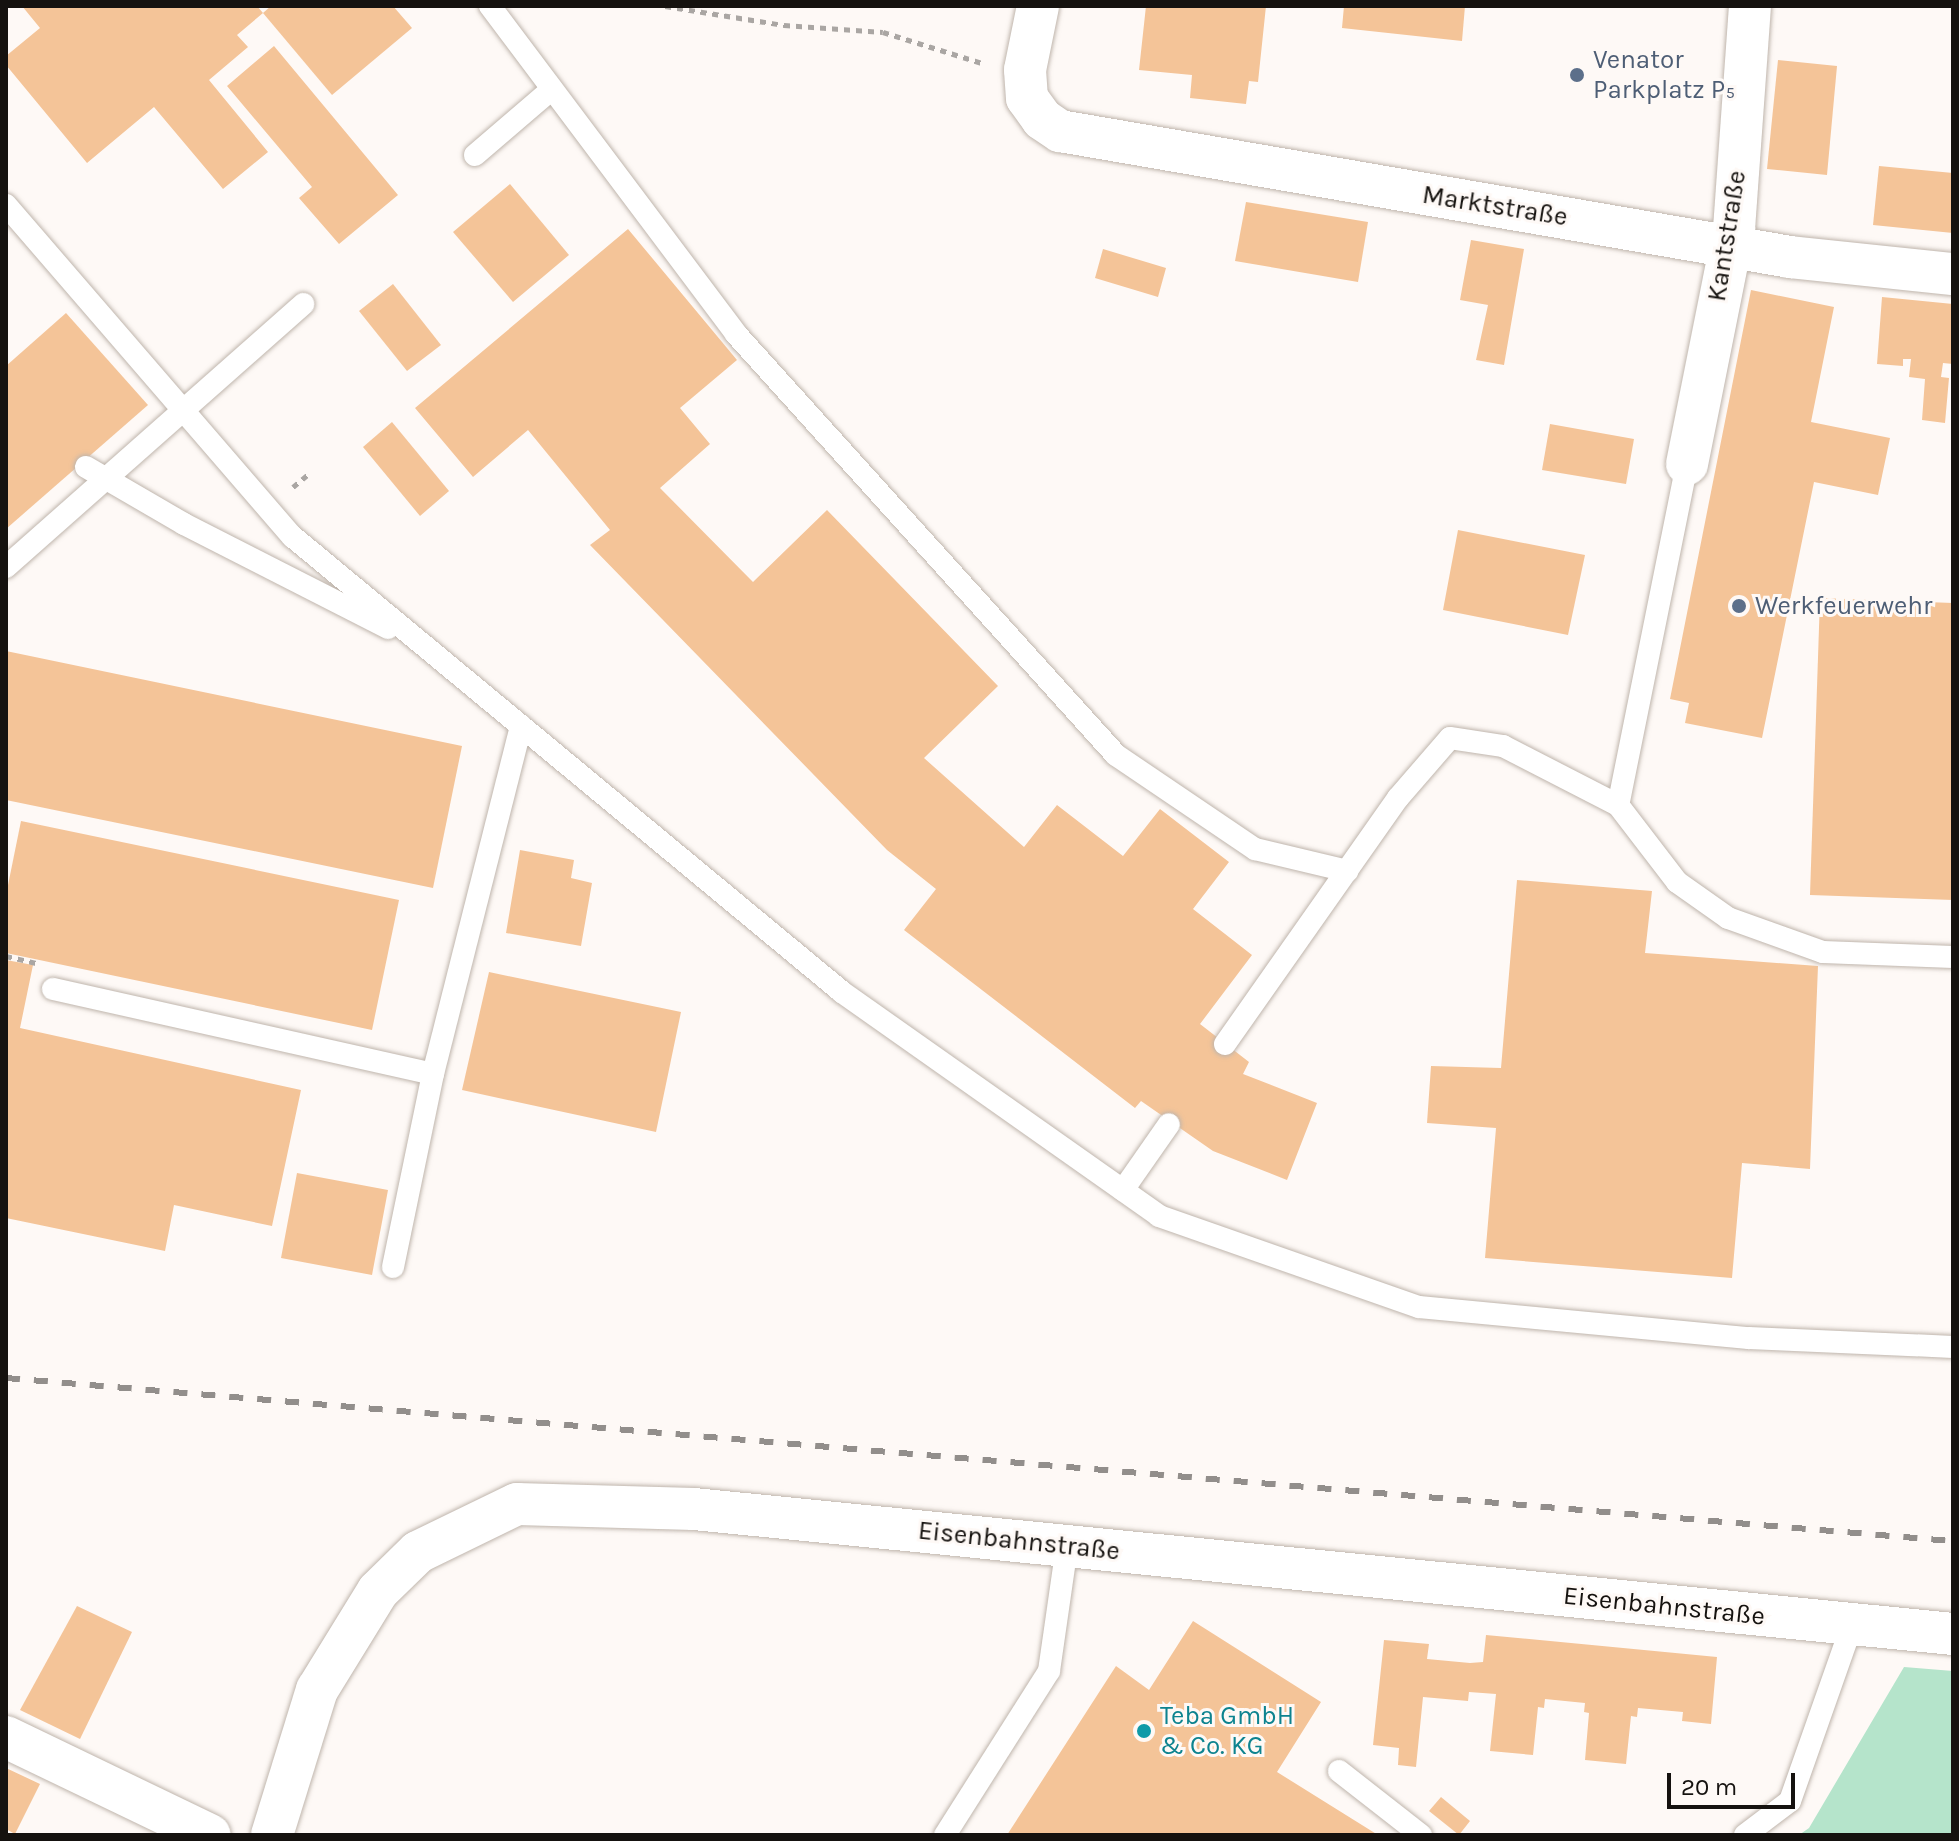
<!DOCTYPE html>
<html>
<head>
<meta charset="utf-8">
<style>
	body { margin:0 }
	#map { position:relative; width:1959px; height:1841px; overflow:hidden; background:#fef9f6; font-family:Karla,sans-serif }
	div>[style] { position:absolute }
	.green>* { inset:0; background:#b5e4cb }
	.building>* { inset:0; background:#f4c498 }
	.path>* { height:5px; margin-top:-2.5px; transform-origin:0; background:repeating-linear-gradient(90deg,#aaa6a3 0 6px,transparent 0 12px) }
	.roads { filter:drop-shadow(0 0 2px #bfb5ac) drop-shadow(0 0 2px #bfb5ac) }
	.lane>* { height:22px; margin:-11px; padding:0 11px; transform-origin:11px; border-radius:11px; background:#fff }
	.street>* { height:42px; margin:-21px; padding:0 21px; transform-origin:21px; border-radius:21px; background:#fff }
	.rail>* { height:6px; margin-top:-3px; transform-origin:0; background:repeating-linear-gradient(90deg,#928e8b 0 14px,transparent 0 28px) }
	.dots>* { width:22px; height:22px; translate:-50% -50%; box-sizing:border-box; border:4px solid #fef9f6; border-radius:50% }
	span { translate:-50% -50%; white-space:nowrap; text-align:center; line-height:1.15; -webkit-text-stroke:6px #fef9f6; paint-order:stroke }
	.service-label { font-size:26px; color:#4e5e75 }
	.left { translate:0 -50%; text-align:left }
	.street-label { font-size:26px; color:#15120f }
	.culture-label { font-size:26px; color:#0d838f }
	.frame { position:absolute; inset:0; border:8px solid #15120f; pointer-events:none }
	.scale { position:absolute; left:1667px; top:1773px; width:128px; height:36px; box-sizing:border-box; border:4px solid #15120f; border-top:0; padding-left:10px; font-size:24px; line-height:28px; white-space:nowrap; color:#15120f; -webkit-text-stroke:6px #fef9f6; paint-order:stroke }
</style>
</head>
<body>
<div id="map">
	<div class="green">
		<div style="clip-path:polygon(1904px 1667px,1953px 1671px,1953px 1835px,1799px 1835px,1809px 1828px)"></div>
	</div>
	<div class="building">
		<div style="clip-path:polygon(22px 6px,257px 6px,263px 13px,237px 35px,248px 47px,209px 80px,268px 152px,223px 189px,154px 107px,87px 163px,6px 65px,6px 56px,40px 28px)"></div>
		<div style="clip-path:polygon(271px 6px,393px 6px,412px 28px,332px 95px,263px 13px)"></div>
		<div style="clip-path:polygon(1146px 6px,1266px 6px,1258px 82px,1249px 81px,1246px 104px,1190px 98px,1192px 75px,1139px 70px)"></div>
		<div style="clip-path:polygon(1344px 6px,1465px 6px,1462px 41px,1342px 28px)"></div>
		<div style="clip-path:polygon(274px 46px,398px 195px,339px 244px,299px 198px,312px 187px,227px 86px)"></div>
		<div style="clip-path:polygon(1778px 60px,1837px 66px,1827px 175px,1767px 169px)"></div>
		<div style="clip-path:polygon(1879px 166px,1953px 173px,1953px 233px,1873px 225px)"></div>
		<div style="clip-path:polygon(510px 184px,569px 255px,513px 302px,453px 232px)"></div>
		<div style="clip-path:polygon(1246px 202px,1368px 222px,1358px 282px,1235px 261px)"></div>
		<div style="clip-path:polygon(628px 229px,737px 360px,680px 408px,710px 444px,660px 488px,753px 582px,827px 510px,998px 686px,924px 758px,1024px 847px,1057px 805px,1123px 856px,1160px 809px,1229px 862px,1193px 909px,1252px 955px,1200px 1024px,1249px 1062px,1243px 1074px,1317px 1103px,1287px 1180px,1213px 1151px,1141px 1101px,1135px 1108px,904px 930px,936px 889px,887px 850px,590px 545px,610px 530px,528px 430px,473px 477px,415px 408px)"></div>
		<div style="clip-path:polygon(1471px 240px,1524px 249px,1504px 365px,1476px 360px,1488px 305px,1460px 300px)"></div>
		<div style="clip-path:polygon(1103px 249px,1166px 268px,1158px 297px,1095px 278px)"></div>
		<div style="clip-path:polygon(393px 284px,441px 345px,407px 371px,359px 311px)"></div>
		<div style="clip-path:polygon(1751px 290px,1834px 307px,1811px 422px,1890px 438px,1878px 495px,1814px 482px,1762px 738px,1685px 723px,1689px 703px,1670px 699px)"></div>
		<div style="clip-path:polygon(1882px 297px,1953px 304px,1953px 364px,1943px 363px,1941px 377px,1949px 378px,1945px 423px,1922px 420px,1925px 379px,1909px 377px,1911px 359px,1903px 359px,1903px 366px,1877px 364px)"></div>
		<div style="clip-path:polygon(66px 313px,148px 405px,6px 529px,6px 366px)"></div>
		<div style="clip-path:polygon(392px 422px,449px 491px,420px 516px,363px 447px)"></div>
		<div style="clip-path:polygon(1550px 424px,1634px 439px,1626px 484px,1542px 470px)"></div>
		<div style="clip-path:polygon(1458px 530px,1585px 555px,1568px 635px,1443px 610px)"></div>
		<div style="clip-path:polygon(1820px 598px,1953px 603px,1953px 900px,1810px 895px)"></div>
		<div style="clip-path:polygon(6px 651px,462px 746px,433px 888px,6px 800px)"></div>
		<div style="clip-path:polygon(21px 821px,399px 900px,372px 1030px,6px 953px,6px 895px)"></div>
		<div style="clip-path:polygon(520px 850px,574px 860px,571px 878px,592px 883px,581px 946px,506px 933px)"></div>
		<div style="clip-path:polygon(1517px 880px,1652px 891px,1645px 953px,1818px 966px,1810px 1169px,1742px 1163px,1732px 1278px,1485px 1258px,1496px 1128px,1427px 1123px,1431px 1066px,1501px 1068px)"></div>
		<div style="clip-path:polygon(6px 960px,33px 965px,20px 1028px,301px 1090px,272px 1226px,174px 1205px,165px 1251px,6px 1218px)"></div>
		<div style="clip-path:polygon(489px 972px,681px 1012px,656px 1132px,462px 1090px)"></div>
		<div style="clip-path:polygon(297px 1173px,388px 1190px,372px 1275px,281px 1258px)"></div>
		<div style="clip-path:polygon(77px 1606px,132px 1632px,80px 1739px,20px 1710px)"></div>
		<div style="clip-path:polygon(1193px 1621px,1321px 1702px,1277px 1772px,1378px 1835px,1007px 1835px,1116px 1666px,1149px 1690px)"></div>
		<div style="clip-path:polygon(1486px 1635px,1717px 1657px,1711px 1724px,1682px 1721px,1683px 1712px,1638px 1708px,1637px 1717px,1631px 1716px,1626px 1764px,1585px 1760px,1589px 1713px,1584px 1712px,1585px 1703px,1545px 1699px,1544px 1708px,1538px 1707px,1533px 1755px,1490px 1751px,1496px 1694px,1469px 1692px,1468px 1701px,1423px 1697px,1416px 1767px,1398px 1765px,1399px 1748px,1373px 1745px,1384px 1640px,1429px 1644px,1427px 1659px,1470px 1663px,1483px 1662px)"></div>
		<div style="clip-path:polygon(6px 1768px,40px 1784px,15px 1834px,6px 1829px)"></div>
		<div style="clip-path:polygon(1441px 1797px,1470px 1821px,1459px 1835px,1429px 1811px)"></div>
	</div>
	<div class="path">
		<div style="left:665px;top:6px;width:121px;rotate:9.1deg"></div>
		<div style="left:784px;top:25px;width:99px;rotate:4deg"></div>
		<div style="left:883px;top:32px;width:107px;rotate:17.4deg"></div>
		<div style="left:293px;top:487px;width:23px;rotate:-40deg"></div>
		<div style="left:6px;top:956px;width:31px;rotate:13deg"></div>
	</div>
	<div class="roads">
		<div class="lane">
			<div style="left:490px;top:6px;width:410px;rotate:53.1deg"></div>
			<div style="left:736px;top:334px;width:567px;rotate:47.93deg"></div>
			<div style="left:1116px;top:755px;width:168px;rotate:34.1deg"></div>
			<div style="left:1255px;top:849px;width:95px;rotate:13.4deg"></div>
			<div style="left:475px;top:155px;width:101px;rotate:-40.6deg"></div>
			<div style="left:6px;top:205px;width:439px;rotate:49.2deg"></div>
			<div style="left:293px;top:537px;width:713px;rotate:39.65deg"></div>
			<div style="left:842px;top:992px;width:388px;rotate:35.2deg"></div>
			<div style="left:1159px;top:1216px;width:275px;rotate:19.3deg"></div>
			<div style="left:1419px;top:1307px;width:331px;rotate:5.4deg"></div>
			<div style="left:1749px;top:1338px;width:204px;rotate:2.5deg"></div>
			<div style="left:1687px;top:464px;width:348px;rotate:101.4deg"></div>
			<div style="left:1618px;top:805px;width:97px;rotate:52.5deg"></div>
			<div style="left:1677px;top:882px;width:62px;rotate:35.2deg"></div>
			<div style="left:1728px;top:918px;width:101px;rotate:19.7deg"></div>
			<div style="left:1823px;top:952px;width:130px;rotate:2.2deg"></div>
			<div style="left:86px;top:467px;width:113px;rotate:30.2deg"></div>
			<div style="left:184px;top:524px;width:229px;rotate:27deg"></div>
			<div style="left:6px;top:567px;width:397px;rotate:-41.5deg"></div>
			<div style="left:53px;top:989px;width:389px;rotate:12.6deg"></div>
			<div style="left:1225px;top:1044px;width:301px;rotate:-54.9deg"></div>
			<div style="left:1398px;top:798px;width:79px;rotate:-49.1deg"></div>
			<div style="left:1450px;top:738px;width:54px;rotate:8.6deg"></div>
			<div style="left:1503px;top:746px;width:129px;rotate:27.2deg"></div>
			<div style="left:1123px;top:1190px;width:80px;rotate:-55.1deg"></div>
			<div style="left:393px;top:1267px;width:197px;rotate:-78.3deg"></div>
			<div style="left:433px;top:1074px;width:359px;rotate:-75.8deg"></div>
			<div style="left:1339px;top:1771px;width:104px;rotate:38deg"></div>
			<div style="left:945px;top:1835px;width:194px;rotate:-57.6deg"></div>
			<div style="left:1049px;top:1671px;width:126px;rotate:-81.8deg"></div>
			<div style="left:1745px;top:1835px;width:56px;rotate:-37.1deg"></div>
			<div style="left:1790px;top:1801px;width:187px;rotate:-70.6deg"></div>
		</div>
		<div class="street">
			<div style="left:1038px;top:6px;width:65px;rotate:101.5deg"></div>
			<div style="left:1025px;top:70px;width:28px;rotate:86deg"></div>
			<div style="left:1027px;top:98px;width:26px;rotate:54deg"></div>
			<div style="left:1042px;top:119px;width:22px;rotate:34deg"></div>
			<div style="left:1060px;top:131px;width:741px;rotate:9.79deg"></div>
			<div style="left:1790px;top:257px;width:164px;rotate:6deg"></div>
			<div style="left:1687px;top:464px;width:240px;rotate:-78.7deg"></div>
			<div style="left:1734px;top:229px;width:224px;rotate:-85.9deg"></div>
			<div style="left:6px;top:1737px;width:226px;rotate:25.7deg"></div>
			<div style="left:272px;top:1835px;width:152px;rotate:-72.8deg"></div>
			<div style="left:317px;top:1690px;width:116px;rotate:-58.4deg"></div>
			<div style="left:378px;top:1591px;width:56px;rotate:-44.3deg"></div>
			<div style="left:418px;top:1552px;width:110px;rotate:-25.9deg"></div>
			<div style="left:517px;top:1504px;width:177px;rotate:1.6deg"></div>
			<div style="left:694px;top:1509px;width:1265px;rotate:5.67deg"></div>
		</div>
	</div>
	<div class="rail">
		<div style="left:6px;top:1378px;width:1954px;rotate:4.79deg"></div>
	</div>
	<div class="dots">
		<div style="left:1577px;top:75px;background:#5c6f8a"></div>
		<div style="left:1739px;top:606px;background:#5c6f8a"></div>
		<div style="left:1144px;top:1731px;background:#0f9aa8"></div>
	</div>
	<div class="service-label">
		<span class="left" style="left:1593px;top:75px">Venator<br>Parkplatz P₅</span>
		<span class="left" style="left:1755px;top:606px">Werkfeuerwehr</span>
	</div>
	<div class="street-label">
		<span style="left:1495px;top:206px;rotate:9deg">Marktstraße</span>
		<span style="left:1727px;top:236px;rotate:-81deg">Kantstraße</span>
		<span style="left:1019px;top:1541px;rotate:6deg">Eisenbahnstraße</span>
		<span style="left:1664px;top:1606px;rotate:6deg">Eisenbahnstraße</span>
	</div>
	<div class="culture-label">
		<span class="left" style="left:1160px;top:1731px">Teba GmbH<br>&amp; Co. KG</span>
	</div>
	<div class="frame"></div>
	<div class="scale">20 m</div>
</div>
</body>
</html>
